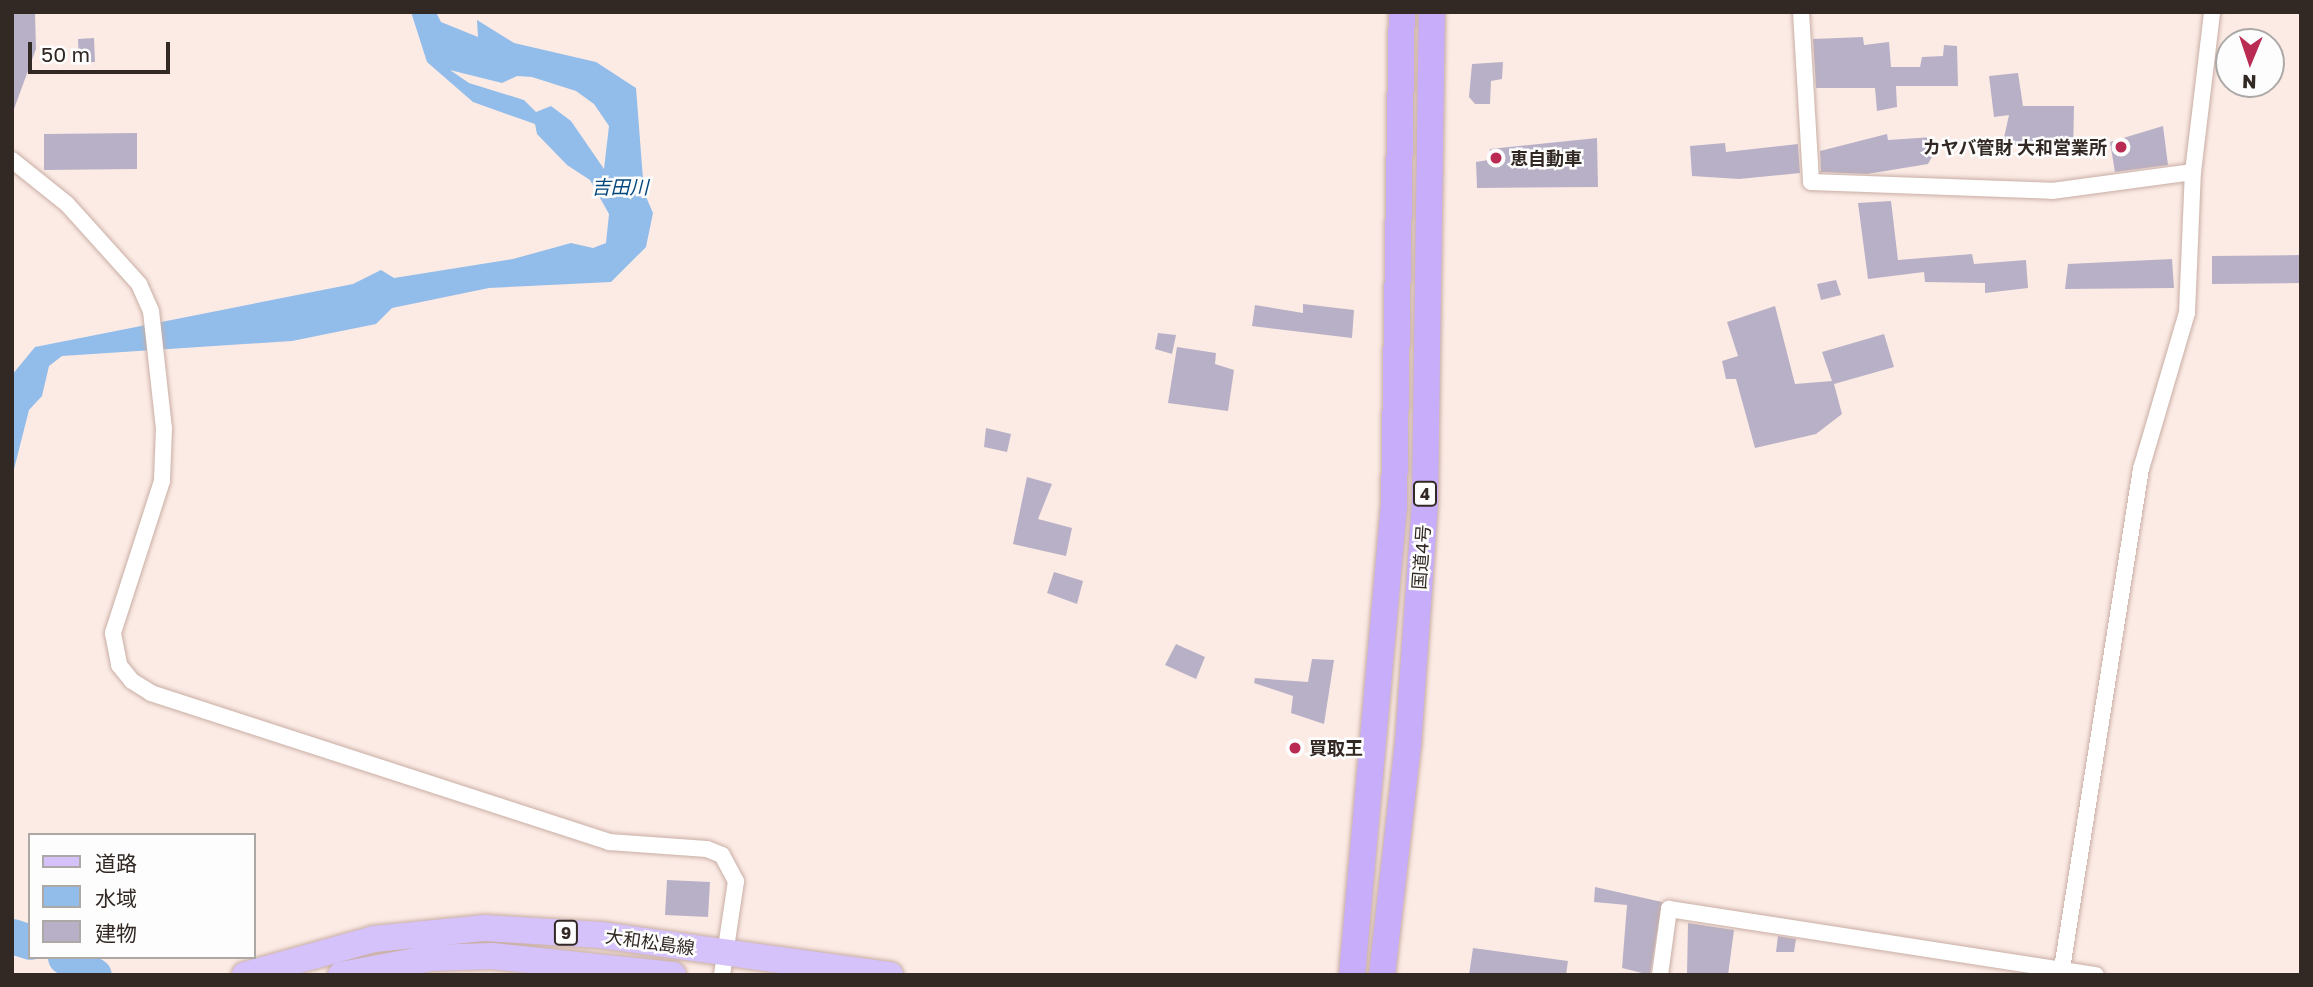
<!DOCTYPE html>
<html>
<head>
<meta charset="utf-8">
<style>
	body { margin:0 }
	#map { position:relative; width:2313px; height:987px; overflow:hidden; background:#fcebe5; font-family:"Golos Text","Noto Sans JP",sans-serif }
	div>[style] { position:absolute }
	.water>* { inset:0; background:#92bce9 }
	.river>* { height:35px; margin:-17.5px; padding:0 17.5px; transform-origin:17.5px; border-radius:17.5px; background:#92bce9 }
	.building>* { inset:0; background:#b8b0c6 }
	.roads { filter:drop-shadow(0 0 2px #c8aea4) drop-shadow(0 0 2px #c8aea4) }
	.minor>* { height:16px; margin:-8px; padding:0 8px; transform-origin:8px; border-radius:8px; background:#fff }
	.primary>* { height:26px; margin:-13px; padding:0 13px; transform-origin:13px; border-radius:13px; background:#d6c2fb }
	.trunk>* { height:26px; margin:-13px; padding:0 13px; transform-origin:13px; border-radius:13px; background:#c8aefa }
	.dots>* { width:19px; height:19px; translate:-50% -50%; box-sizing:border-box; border:4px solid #fcfdfc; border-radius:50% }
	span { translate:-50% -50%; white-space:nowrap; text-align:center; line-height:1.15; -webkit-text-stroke:5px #fcfdfc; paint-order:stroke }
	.shield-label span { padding:2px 5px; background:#fcfdfc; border:2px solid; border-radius:5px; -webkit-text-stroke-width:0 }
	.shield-label { font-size:16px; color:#322824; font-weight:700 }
	.poi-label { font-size:18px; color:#322824; font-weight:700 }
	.right { translate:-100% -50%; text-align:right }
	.left { translate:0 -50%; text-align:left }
	.street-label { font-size:18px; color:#322824 }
	.water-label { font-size:19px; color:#01467c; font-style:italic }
	.frame { position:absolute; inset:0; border:14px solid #322824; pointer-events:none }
	.legend { position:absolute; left:28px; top:833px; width:228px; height:126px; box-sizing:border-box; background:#fcfdfc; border:2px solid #aba8a6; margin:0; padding:9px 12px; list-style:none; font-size:21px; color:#322824 }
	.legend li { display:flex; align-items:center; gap:14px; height:35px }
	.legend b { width:35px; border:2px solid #aba8a6 }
	.north { position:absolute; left:2215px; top:28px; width:70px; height:70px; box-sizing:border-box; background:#fcfdfc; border:2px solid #aba8a6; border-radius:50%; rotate:182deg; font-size:19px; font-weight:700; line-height:28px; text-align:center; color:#322824 }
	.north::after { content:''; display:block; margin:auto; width:24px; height:32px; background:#ba2b53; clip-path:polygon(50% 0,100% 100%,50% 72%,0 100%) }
	.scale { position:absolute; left:28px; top:42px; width:142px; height:32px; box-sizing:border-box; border:4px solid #322824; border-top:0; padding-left:9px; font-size:21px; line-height:24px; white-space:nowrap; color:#322824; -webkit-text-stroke:5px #fcfdfc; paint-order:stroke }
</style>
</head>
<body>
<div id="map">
	<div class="water">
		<div style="clip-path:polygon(evenodd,411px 12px,436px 12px,441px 22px,478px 37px,477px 20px,514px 43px,596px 62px,636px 88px,644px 192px,653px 213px,646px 247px,611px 282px,489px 288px,392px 308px,376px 324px,292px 341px,62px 356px,49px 366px,42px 396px,29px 410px,12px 477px,12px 375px,35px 347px,353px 284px,381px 270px,394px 278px,513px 259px,571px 243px,593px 248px,606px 243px,609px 214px,590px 180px,567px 165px,537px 134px,535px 124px,473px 102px,427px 62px,411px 12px,450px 70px,502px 83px,517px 76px,532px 77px,576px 91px,594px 104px,609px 126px,604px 169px,571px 121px,551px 106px,536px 112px,524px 100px,469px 83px,450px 70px)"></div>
	</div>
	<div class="river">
		<div style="left:12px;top:936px;width:19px;rotate:18deg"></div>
		<div style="left:65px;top:957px;width:34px;rotate:32deg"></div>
	</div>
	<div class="building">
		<div style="clip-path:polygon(12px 12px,35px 12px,36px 49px,14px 109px)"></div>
		<div style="clip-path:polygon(1863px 37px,1864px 45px,1889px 42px,1891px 67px,1920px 67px,1922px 57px,1943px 56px,1944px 45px,1957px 46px,1958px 86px,1896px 86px,1897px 107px,1877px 111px,1875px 88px,1816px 88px,1813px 39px)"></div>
		<div style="clip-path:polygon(94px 38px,95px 62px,79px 63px,78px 39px)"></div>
		<div style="clip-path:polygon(1503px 62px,1502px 79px,1491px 81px,1490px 104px,1475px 104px,1469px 97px,1472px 64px)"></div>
		<div style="clip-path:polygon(2018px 73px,2023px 106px,2074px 106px,2073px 158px,2003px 142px,2009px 115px,1994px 117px,1989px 76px)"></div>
		<div style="clip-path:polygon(2163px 126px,2168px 165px,2115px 172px,2110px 142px)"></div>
		<div style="clip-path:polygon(137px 133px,137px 169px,44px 170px,44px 134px)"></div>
		<div style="clip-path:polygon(1887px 134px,1888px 140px,1933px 137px,1933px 155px,1928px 164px,1867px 174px,1821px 172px,1820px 151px)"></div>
		<div style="clip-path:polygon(1597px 138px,1598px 187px,1477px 188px,1476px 162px,1488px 160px,1490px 149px)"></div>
		<div style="clip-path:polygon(1725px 143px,1726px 152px,1798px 144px,1800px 173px,1739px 179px,1692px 176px,1690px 146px)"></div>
		<div style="clip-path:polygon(1891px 201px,1898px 260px,1972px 254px,1974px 264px,2026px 260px,2028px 288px,1985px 293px,1985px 283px,1925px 282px,1924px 272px,1868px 279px,1858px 203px)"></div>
		<div style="clip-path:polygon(2301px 255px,2301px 283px,2212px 284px,2212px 256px)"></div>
		<div style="clip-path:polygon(2172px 259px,2174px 288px,2065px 289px,2068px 264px)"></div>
		<div style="clip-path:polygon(1836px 280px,1841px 295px,1821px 300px,1817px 284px)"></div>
		<div style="clip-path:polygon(1303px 304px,1354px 310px,1352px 338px,1252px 326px,1255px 305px,1303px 313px)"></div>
		<div style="clip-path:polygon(1775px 306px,1795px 384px,1832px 381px,1822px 352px,1884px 334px,1894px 367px,1834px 384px,1842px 414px,1816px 434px,1755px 448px,1736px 379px,1726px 379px,1722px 361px,1738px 356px,1727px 322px)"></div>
		<div style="clip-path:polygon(1158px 333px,1176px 335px,1172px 354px,1155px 349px)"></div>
		<div style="clip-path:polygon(1177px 347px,1216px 353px,1215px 364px,1234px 370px,1228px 411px,1168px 403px)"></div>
		<div style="clip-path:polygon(986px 428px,1011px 434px,1007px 452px,984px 447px)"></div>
		<div style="clip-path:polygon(1027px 477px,1052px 484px,1038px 519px,1072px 528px,1066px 556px,1013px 544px)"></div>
		<div style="clip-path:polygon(1054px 572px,1083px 581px,1077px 604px,1047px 593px)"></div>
		<div style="clip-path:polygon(1176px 644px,1205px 657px,1196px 679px,1165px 665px)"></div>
		<div style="clip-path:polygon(1312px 659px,1334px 660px,1324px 724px,1291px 713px,1293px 696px,1254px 683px,1255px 678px,1308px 682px)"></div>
		<div style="clip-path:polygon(667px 880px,710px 882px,708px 917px,665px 915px)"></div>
		<div style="clip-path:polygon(1595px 887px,1662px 902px,1650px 975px,1622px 968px,1627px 905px,1594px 902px)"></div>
		<div style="clip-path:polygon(1688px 923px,1734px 930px,1728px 975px,1687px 975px)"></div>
		<div style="clip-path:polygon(1778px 936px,1796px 939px,1794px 952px,1776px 952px)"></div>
		<div style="clip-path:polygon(1473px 948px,1568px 961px,1566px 975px,1469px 975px)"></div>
	</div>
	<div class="roads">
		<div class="minor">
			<div style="left:1801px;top:12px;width:170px;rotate:86.6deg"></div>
			<div style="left:1811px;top:182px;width:241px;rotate:2.1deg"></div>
			<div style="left:2052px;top:191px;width:142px;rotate:-7.7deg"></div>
			<div style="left:12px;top:160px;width:70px;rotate:38.7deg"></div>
			<div style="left:67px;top:204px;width:108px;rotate:48deg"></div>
			<div style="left:139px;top:284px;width:30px;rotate:66deg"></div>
			<div style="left:151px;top:311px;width:118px;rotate:83.7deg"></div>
			<div style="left:164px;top:428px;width:53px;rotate:92.2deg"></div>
			<div style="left:162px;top:481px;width:160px;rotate:107.9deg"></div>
			<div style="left:113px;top:633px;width:33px;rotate:79deg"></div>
			<div style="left:119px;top:665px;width:21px;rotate:51deg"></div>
			<div style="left:132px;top:681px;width:22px;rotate:32deg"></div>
			<div style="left:151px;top:693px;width:482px;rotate:18deg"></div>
			<div style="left:609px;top:842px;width:98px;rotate:4.1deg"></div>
			<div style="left:707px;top:849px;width:16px;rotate:22deg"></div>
			<div style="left:722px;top:855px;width:30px;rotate:62deg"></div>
			<div style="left:736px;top:881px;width:95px;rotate:98.5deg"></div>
			<div style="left:1660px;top:975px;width:67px;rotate:-82.2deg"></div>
			<div style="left:1669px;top:909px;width:432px;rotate:8.8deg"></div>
			<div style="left:2061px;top:975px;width:512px;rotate:-81.02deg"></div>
			<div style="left:2141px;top:469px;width:163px;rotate:-73.6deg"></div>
			<div style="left:2187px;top:313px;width:141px;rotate:-87.6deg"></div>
			<div style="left:2193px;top:172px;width:161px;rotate:-83.2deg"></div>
		</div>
		<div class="primary">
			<div style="left:245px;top:975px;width:134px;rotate:-15.6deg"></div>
			<div style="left:374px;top:939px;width:112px;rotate:-5.7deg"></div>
			<div style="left:485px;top:928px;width:116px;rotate:3.5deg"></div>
			<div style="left:601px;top:935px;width:292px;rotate:7.9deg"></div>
			<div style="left:341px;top:975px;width:92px;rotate:-10.7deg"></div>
			<div style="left:431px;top:958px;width:61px;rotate:-1.9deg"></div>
			<div style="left:492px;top:956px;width:182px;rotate:6deg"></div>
		</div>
		<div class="trunk">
			<div style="left:1352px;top:975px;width:470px;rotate:-84.9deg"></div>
			<div style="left:1394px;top:507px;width:495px;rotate:-89.1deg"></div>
			<div style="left:1382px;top:975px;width:231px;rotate:-83.6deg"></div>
			<div style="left:1408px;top:745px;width:246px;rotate:-86deg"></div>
			<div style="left:1425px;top:500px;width:488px;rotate:-89.2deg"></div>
		</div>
	</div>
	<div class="dots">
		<div style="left:2121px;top:147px;background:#ba2b53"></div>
		<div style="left:1496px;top:158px;background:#ba2b53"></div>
		<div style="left:1295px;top:748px;background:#ba2b53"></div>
	</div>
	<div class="shield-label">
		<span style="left:1425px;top:494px">4</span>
		<span style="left:566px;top:933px">9</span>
	</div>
	<div class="poi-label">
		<span class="right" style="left:2107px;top:147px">カヤバ管財 大和営業所</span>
		<span class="left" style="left:1510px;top:158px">恵自動車</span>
		<span class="left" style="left:1309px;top:748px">買取王</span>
	</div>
	<div class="street-label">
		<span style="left:1421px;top:557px;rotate:-86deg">国道4号</span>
		<span style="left:650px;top:942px;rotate:8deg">大和松島線</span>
	</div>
	<div class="water-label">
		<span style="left:620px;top:187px">吉田川</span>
	</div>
	<div class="frame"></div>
	<ul class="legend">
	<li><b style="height:9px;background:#d6c2fb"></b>道路</li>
	<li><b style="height:19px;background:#92bce9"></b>水域</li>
	<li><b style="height:19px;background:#b8b0c6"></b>建物</li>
	</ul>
	<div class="north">N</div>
	<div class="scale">50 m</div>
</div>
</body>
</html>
